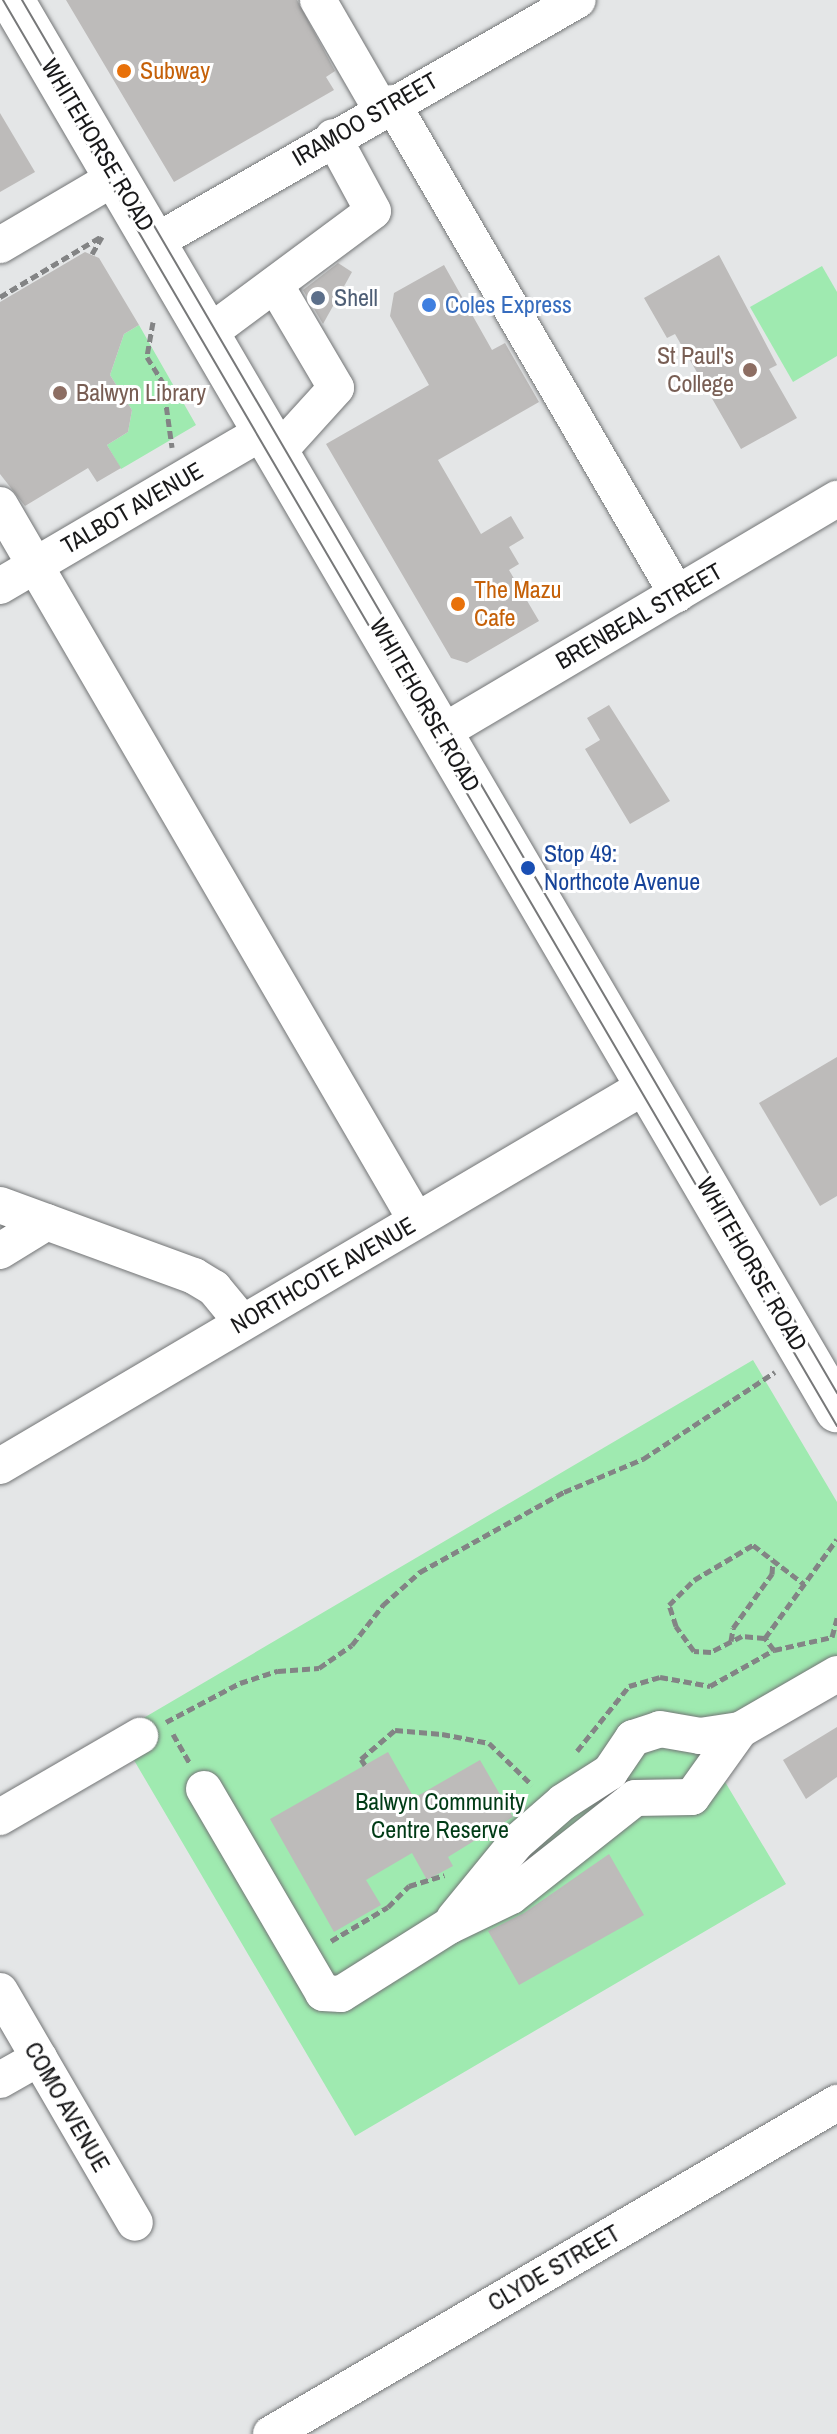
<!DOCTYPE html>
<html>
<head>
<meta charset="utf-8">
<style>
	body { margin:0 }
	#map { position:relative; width:837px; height:2434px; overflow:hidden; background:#e4e6e7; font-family:"Archivo Narrow",sans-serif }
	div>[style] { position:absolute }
	.green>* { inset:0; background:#9feab0 }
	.building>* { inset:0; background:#bdbbba }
	.path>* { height:5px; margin-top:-2.5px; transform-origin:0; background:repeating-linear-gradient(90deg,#838485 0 8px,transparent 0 12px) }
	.roads { filter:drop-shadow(0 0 2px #737576) drop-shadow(0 0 2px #737576) }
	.minor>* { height:36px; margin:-18px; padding:0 18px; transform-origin:18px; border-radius:18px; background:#fff }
	.major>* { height:44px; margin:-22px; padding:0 22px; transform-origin:22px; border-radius:22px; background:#fff }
	.tram>* { height:2px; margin:-1px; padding:0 1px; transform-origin:1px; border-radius:1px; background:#777879 }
	.dots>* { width:22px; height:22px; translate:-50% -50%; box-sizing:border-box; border:4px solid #fff; border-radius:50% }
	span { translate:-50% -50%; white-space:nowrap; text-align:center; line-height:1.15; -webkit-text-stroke:6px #fff; paint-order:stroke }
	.food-label { font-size:24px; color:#c56008 }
	.left { translate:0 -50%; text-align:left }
	.street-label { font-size:24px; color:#19191a }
	.service-label { font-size:24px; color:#4e5e75 }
	.shop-label { font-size:24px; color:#366cbe }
	.education-label { font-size:24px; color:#785e54 }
	.right { translate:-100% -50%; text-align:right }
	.transit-label { font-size:24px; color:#164399 }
	.park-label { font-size:24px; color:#003b16 }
</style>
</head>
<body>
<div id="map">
	<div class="green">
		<div style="clip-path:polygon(822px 266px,837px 292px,837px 356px,793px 382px,750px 307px)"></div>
		<div style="clip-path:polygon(139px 325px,196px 425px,121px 469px,107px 445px,128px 432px,132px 410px,110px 375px,124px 334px)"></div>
		<div style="clip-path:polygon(753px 1360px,837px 1502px,837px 1693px,715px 1765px,786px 1884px,355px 2136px,118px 1733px)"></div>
	</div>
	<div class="building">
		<div style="clip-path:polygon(66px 0,297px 0,335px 71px,326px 77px,334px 90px,174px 182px)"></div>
		<div style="clip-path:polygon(0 113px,35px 172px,0 192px)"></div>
		<div style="clip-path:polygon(85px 252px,99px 258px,139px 325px,124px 334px,110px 375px,132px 410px,128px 432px,107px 445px,121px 468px,97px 482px,88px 468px,25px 506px,0 474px,0 302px)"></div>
		<div style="clip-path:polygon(719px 255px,777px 365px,769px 369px,797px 418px,741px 449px,675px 334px,667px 338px,644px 298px)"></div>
		<div style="clip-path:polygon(338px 263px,352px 272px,323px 324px,303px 290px)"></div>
		<div style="clip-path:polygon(444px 265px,492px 350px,505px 343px,539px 402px,438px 460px,481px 534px,511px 516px,524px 538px,509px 547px,519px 564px,509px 570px,539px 621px,467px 663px,451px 658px,326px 444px,429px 385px,390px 316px,394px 293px)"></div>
		<div style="clip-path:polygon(609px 705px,670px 801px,630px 824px,585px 749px,600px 740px,587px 718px)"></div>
		<div style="clip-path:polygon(837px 1057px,837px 1196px,820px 1206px,759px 1103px)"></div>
		<div style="clip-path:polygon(837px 1727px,837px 1777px,806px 1799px,783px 1760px)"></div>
		<div style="clip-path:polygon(388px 1752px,414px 1798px,480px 1760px,513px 1817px,448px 1857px,453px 1866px,427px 1880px,412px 1853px,366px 1880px,381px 1905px,334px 1932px,270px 1819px)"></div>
		<div style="clip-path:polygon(609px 1854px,644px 1915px,519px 1985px,488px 1931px,524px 1913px)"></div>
	</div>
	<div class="path">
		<div style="left:92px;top:254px;width:20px;rotate:-60deg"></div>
		<div style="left:0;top:297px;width:119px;rotate:-30.9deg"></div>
		<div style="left:153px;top:322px;width:36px;rotate:100deg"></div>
		<div style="left:147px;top:357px;width:31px;rotate:58deg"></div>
		<div style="left:163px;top:383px;width:65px;rotate:82deg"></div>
		<div style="left:765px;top:1638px;width:23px;rotate:-175deg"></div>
		<div style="left:742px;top:1636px;width:35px;rotate:153deg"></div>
		<div style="left:711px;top:1652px;width:17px;rotate:-177deg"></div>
		<div style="left:694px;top:1651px;width:31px;rotate:-126deg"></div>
		<div style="left:676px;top:1626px;width:22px;rotate:-108deg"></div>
		<div style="left:669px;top:1605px;width:35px;rotate:-45deg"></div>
		<div style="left:694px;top:1580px;width:69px;rotate:-30.7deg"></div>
		<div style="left:753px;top:1545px;width:64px;rotate:37.4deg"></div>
		<div style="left:731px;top:1641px;width:13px;rotate:-81deg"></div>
		<div style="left:733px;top:1628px;width:67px;rotate:-54.2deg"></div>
		<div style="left:772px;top:1574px;width:14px;rotate:-86deg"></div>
		<div style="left:774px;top:1650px;width:15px;rotate:-127deg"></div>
		<div style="left:765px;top:1638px;width:122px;rotate:-54deg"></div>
		<div style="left:166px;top:1722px;width:84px;rotate:-27.8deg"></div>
		<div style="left:240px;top:1683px;width:40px;rotate:-18deg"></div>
		<div style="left:278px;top:1671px;width:41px;rotate:-4.2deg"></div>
		<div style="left:319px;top:1668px;width:40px;rotate:-34.9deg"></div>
		<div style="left:352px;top:1645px;width:51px;rotate:-52.2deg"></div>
		<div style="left:383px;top:1605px;width:50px;rotate:-41.7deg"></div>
		<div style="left:420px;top:1572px;width:165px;rotate:-29.1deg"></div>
		<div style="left:564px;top:1492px;width:86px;rotate:-22.7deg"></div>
		<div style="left:643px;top:1459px;width:158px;rotate:-33.4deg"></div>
		<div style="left:173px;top:1734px;width:34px;rotate:60deg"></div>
		<div style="left:577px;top:1751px;width:83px;rotate:-51.3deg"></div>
		<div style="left:629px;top:1686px;width:32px;rotate:-16deg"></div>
		<div style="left:660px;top:1677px;width:51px;rotate:10.2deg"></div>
		<div style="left:710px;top:1686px;width:73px;rotate:-29.4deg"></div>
		<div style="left:774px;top:1650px;width:59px;rotate:-12.6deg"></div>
		<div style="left:832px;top:1637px;width:20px;rotate:-75deg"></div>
		<div style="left:365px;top:1765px;width:7px;rotate:-124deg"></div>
		<div style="left:361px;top:1759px;width:45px;rotate:-40.5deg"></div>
		<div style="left:395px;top:1730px;width:47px;rotate:4.9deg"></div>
		<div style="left:442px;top:1734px;width:48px;rotate:10.8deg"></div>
		<div style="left:489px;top:1743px;width:60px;rotate:44.3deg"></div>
		<div style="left:331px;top:1941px;width:66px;rotate:-30.8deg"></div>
		<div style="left:388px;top:1907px;width:30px;rotate:-45deg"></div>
		<div style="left:409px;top:1886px;width:37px;rotate:-17deg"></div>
	</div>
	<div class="roads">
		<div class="minor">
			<div style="left:318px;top:0;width:126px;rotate:60deg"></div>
			<div style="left:392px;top:103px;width:568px;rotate:59.87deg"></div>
			<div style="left:155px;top:242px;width:487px;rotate:-29.8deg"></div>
			<div style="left:0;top:245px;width:134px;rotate:-30.4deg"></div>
			<div style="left:276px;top:286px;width:118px;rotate:59.5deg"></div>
			<div style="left:336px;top:388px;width:88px;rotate:132.2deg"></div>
			<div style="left:209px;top:333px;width:204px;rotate:-36.6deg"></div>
			<div style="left:373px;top:211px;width:84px;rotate:-118.4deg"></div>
			<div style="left:0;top:505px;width:827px;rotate:59.81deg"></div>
			<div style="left:0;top:586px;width:306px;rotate:-30.4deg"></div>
			<div style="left:441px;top:733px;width:460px;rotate:-30.6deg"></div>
			<div style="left:0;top:1205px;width:207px;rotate:20.1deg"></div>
			<div style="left:194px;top:1276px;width:23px;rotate:31deg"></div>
			<div style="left:214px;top:1288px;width:44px;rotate:50.5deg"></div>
			<div style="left:0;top:1251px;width:55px;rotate:-31.7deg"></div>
			<div style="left:0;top:1466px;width:751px;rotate:-30.49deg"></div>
			<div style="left:204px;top:1789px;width:236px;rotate:59.7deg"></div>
			<div style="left:323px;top:1993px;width:18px;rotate:3deg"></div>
			<div style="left:341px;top:1994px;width:128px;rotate:-32.2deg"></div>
			<div style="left:449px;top:1926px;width:69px;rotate:-25.8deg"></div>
			<div style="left:511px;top:1896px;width:158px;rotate:-38.3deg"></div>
			<div style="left:635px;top:1798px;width:57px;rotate:-1deg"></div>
			<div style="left:692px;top:1797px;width:82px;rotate:-54.4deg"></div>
			<div style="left:740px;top:1730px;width:112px;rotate:-30deg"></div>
			<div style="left:0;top:1817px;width:162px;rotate:-30.1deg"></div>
			<div style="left:454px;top:1919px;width:98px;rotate:-50.8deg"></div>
			<div style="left:516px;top:1843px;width:62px;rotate:-41.1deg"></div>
			<div style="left:563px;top:1802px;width:56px;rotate:-32.6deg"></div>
			<div style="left:610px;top:1772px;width:41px;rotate:-55.9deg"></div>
			<div style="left:633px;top:1738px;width:28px;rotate:-18deg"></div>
			<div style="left:660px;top:1729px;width:41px;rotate:9.9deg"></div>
			<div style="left:700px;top:1736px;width:40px;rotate:-8.5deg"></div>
			<div style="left:0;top:1991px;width:268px;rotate:59.8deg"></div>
			<div style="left:0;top:2080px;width:45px;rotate:-29.4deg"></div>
			<div style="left:271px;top:2434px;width:656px;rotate:-30.32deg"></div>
		</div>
		<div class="major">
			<div style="left:12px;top:0;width:1634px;rotate:59.67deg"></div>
		</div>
	</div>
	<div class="tram">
		<div style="left:3px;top:0;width:1652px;rotate:59.68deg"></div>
		<div style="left:22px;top:0;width:1614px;rotate:59.67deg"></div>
	</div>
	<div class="dots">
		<div style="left:124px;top:71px;background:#e8710a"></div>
		<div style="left:318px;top:298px;background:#5c6f8a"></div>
		<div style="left:429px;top:305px;background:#3f7fe0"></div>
		<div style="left:750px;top:370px;background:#8d6e63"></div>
		<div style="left:60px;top:393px;background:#8d6e63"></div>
		<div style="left:458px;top:604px;background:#e8710a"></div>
		<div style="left:528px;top:868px;background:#1a4fb4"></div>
	</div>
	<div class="food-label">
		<span class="left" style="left:140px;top:71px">Subway</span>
		<span class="left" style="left:474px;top:604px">The Mazu<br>Cafe</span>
	</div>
	<div class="street-label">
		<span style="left:365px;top:119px;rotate:-30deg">IRAMOO STREET</span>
		<span style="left:98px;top:145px;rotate:59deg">WHITEHORSE ROAD</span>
		<span style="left:132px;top:508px;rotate:-30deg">TALBOT AVENUE</span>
		<span style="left:639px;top:616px;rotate:-30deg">BRENBEAL STREET</span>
		<span style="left:425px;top:705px;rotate:60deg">WHITEHORSE ROAD</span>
		<span style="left:752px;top:1264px;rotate:60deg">WHITEHORSE ROAD</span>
		<span style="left:323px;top:1275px;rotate:-30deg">NORTHCOTE AVENUE</span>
		<span style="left:67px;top:2107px;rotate:60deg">COMO AVENUE</span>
		<span style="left:554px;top:2268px;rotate:-30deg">CLYDE STREET</span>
	</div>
	<div class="service-label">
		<span class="left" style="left:334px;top:298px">Shell</span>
	</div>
	<div class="shop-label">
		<span class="left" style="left:445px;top:305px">Coles Express</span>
	</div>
	<div class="education-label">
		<span class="right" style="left:734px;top:370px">St Paul's<br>College</span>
		<span class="left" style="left:76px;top:393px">Balwyn Library</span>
	</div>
	<div class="transit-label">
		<span class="left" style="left:544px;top:868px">Stop 49:<br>Northcote Avenue</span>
	</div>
	<div class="park-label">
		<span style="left:440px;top:1816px">Balwyn Community<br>Centre Reserve</span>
	</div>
</div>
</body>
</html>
